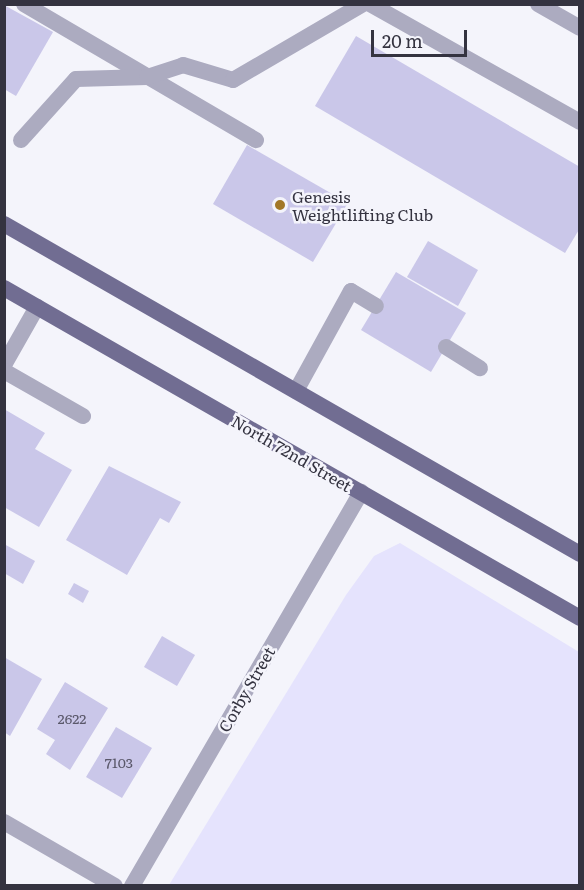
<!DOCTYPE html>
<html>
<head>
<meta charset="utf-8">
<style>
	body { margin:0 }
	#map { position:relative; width:584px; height:890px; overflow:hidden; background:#f4f4fb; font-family:Literata,serif }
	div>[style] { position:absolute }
	.green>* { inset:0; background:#e5e3fd }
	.building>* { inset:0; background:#cac7e9 }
	.service>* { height:16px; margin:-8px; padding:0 8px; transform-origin:8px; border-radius:8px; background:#acabc0 }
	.minor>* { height:16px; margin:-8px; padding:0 8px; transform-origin:8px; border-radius:8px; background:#acabc0 }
	.primary>* { height:16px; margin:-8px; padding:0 8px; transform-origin:8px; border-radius:8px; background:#716d92 }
	.dots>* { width:16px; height:16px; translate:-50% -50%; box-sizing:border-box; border:3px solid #f4f4fb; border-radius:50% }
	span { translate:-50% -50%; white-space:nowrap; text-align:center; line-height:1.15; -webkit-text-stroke:5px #f4f4fb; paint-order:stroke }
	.number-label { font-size:14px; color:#5a586a }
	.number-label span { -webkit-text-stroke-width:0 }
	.poi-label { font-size:16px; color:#343340 }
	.left { translate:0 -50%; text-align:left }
	.street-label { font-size:16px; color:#343340 }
	.frame { position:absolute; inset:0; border:6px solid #343340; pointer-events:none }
	.scale { position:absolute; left:371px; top:30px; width:96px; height:27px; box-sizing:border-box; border:3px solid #343340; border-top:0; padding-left:8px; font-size:18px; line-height:21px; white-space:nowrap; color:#343340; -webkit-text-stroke:4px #f4f4fb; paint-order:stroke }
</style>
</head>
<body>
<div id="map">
	<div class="green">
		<div style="clip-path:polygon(400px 543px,579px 652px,579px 885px,169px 885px,346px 595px,374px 556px)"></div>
	</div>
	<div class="building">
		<div style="clip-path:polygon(4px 5px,53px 32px,16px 96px,4px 89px)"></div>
		<div style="clip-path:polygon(356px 36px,580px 167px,580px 228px,565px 253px,315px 106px)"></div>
		<div style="clip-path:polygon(247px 145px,348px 203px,313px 262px,213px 204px)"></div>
		<div style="clip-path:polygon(428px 241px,478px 270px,458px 306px,407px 277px)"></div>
		<div style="clip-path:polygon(396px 272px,466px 313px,431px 372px,361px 330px)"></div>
		<div style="clip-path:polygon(4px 409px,45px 433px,35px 449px,72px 470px,39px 527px,4px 507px)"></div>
		<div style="clip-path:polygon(109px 466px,181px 502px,169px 523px,160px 518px,127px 575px,66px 540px)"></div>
		<div style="clip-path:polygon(4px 544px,35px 561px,23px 584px,4px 573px)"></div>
		<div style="clip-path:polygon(74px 583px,89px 591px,83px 603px,68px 594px)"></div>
		<div style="clip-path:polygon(162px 636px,195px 655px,177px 686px,144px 667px)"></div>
		<div style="clip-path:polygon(4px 657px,42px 679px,10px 736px,4px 732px)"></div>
		<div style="clip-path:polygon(65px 682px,108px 708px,70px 770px,46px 754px,55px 740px,37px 729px)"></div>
		<div style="clip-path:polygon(116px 727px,152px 748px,122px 798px,86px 777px)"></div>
	</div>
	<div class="service">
		<div style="left:24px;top:4px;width:269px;rotate:30.4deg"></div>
		<div style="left:370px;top:4px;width:241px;rotate:29.3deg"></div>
		<div style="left:21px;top:140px;width:82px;rotate:-48deg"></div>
		<div style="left:76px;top:79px;width:71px;rotate:-1.6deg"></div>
		<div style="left:147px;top:77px;width:38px;rotate:-18deg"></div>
		<div style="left:183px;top:65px;width:52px;rotate:16.7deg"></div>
		<div style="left:233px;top:80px;width:151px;rotate:-30.3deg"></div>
		<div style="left:446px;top:347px;width:40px;rotate:32deg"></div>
		<div style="left:4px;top:365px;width:67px;rotate:-60.4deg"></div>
		<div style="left:4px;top:371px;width:91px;rotate:29.7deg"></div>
		<div style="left:296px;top:391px;width:114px;rotate:-61.2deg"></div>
		<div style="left:351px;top:291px;width:29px;rotate:31deg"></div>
	</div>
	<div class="minor">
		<div style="left:538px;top:4px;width:48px;rotate:29.7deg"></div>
		<div style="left:4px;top:822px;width:128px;rotate:30deg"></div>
		<div style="left:132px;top:886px;width:456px;rotate:-59.8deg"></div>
	</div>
	<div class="primary">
		<div style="left:4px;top:224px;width:664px;rotate:29.81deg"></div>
		<div style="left:4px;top:288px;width:664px;rotate:29.81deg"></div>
	</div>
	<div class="dots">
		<div style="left:280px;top:205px;background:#a27727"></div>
	</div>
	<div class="number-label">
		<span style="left:72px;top:718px">2622</span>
		<span style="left:119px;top:762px">7103</span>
	</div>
	<div class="poi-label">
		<span class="left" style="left:292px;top:205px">Genesis<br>Weightlifting Club</span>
	</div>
	<div class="street-label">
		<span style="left:292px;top:453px;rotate:30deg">North 72nd Street</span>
		<span style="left:246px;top:689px;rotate:-60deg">Corby Street</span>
	</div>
	<div class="frame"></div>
	<div class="scale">20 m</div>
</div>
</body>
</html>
